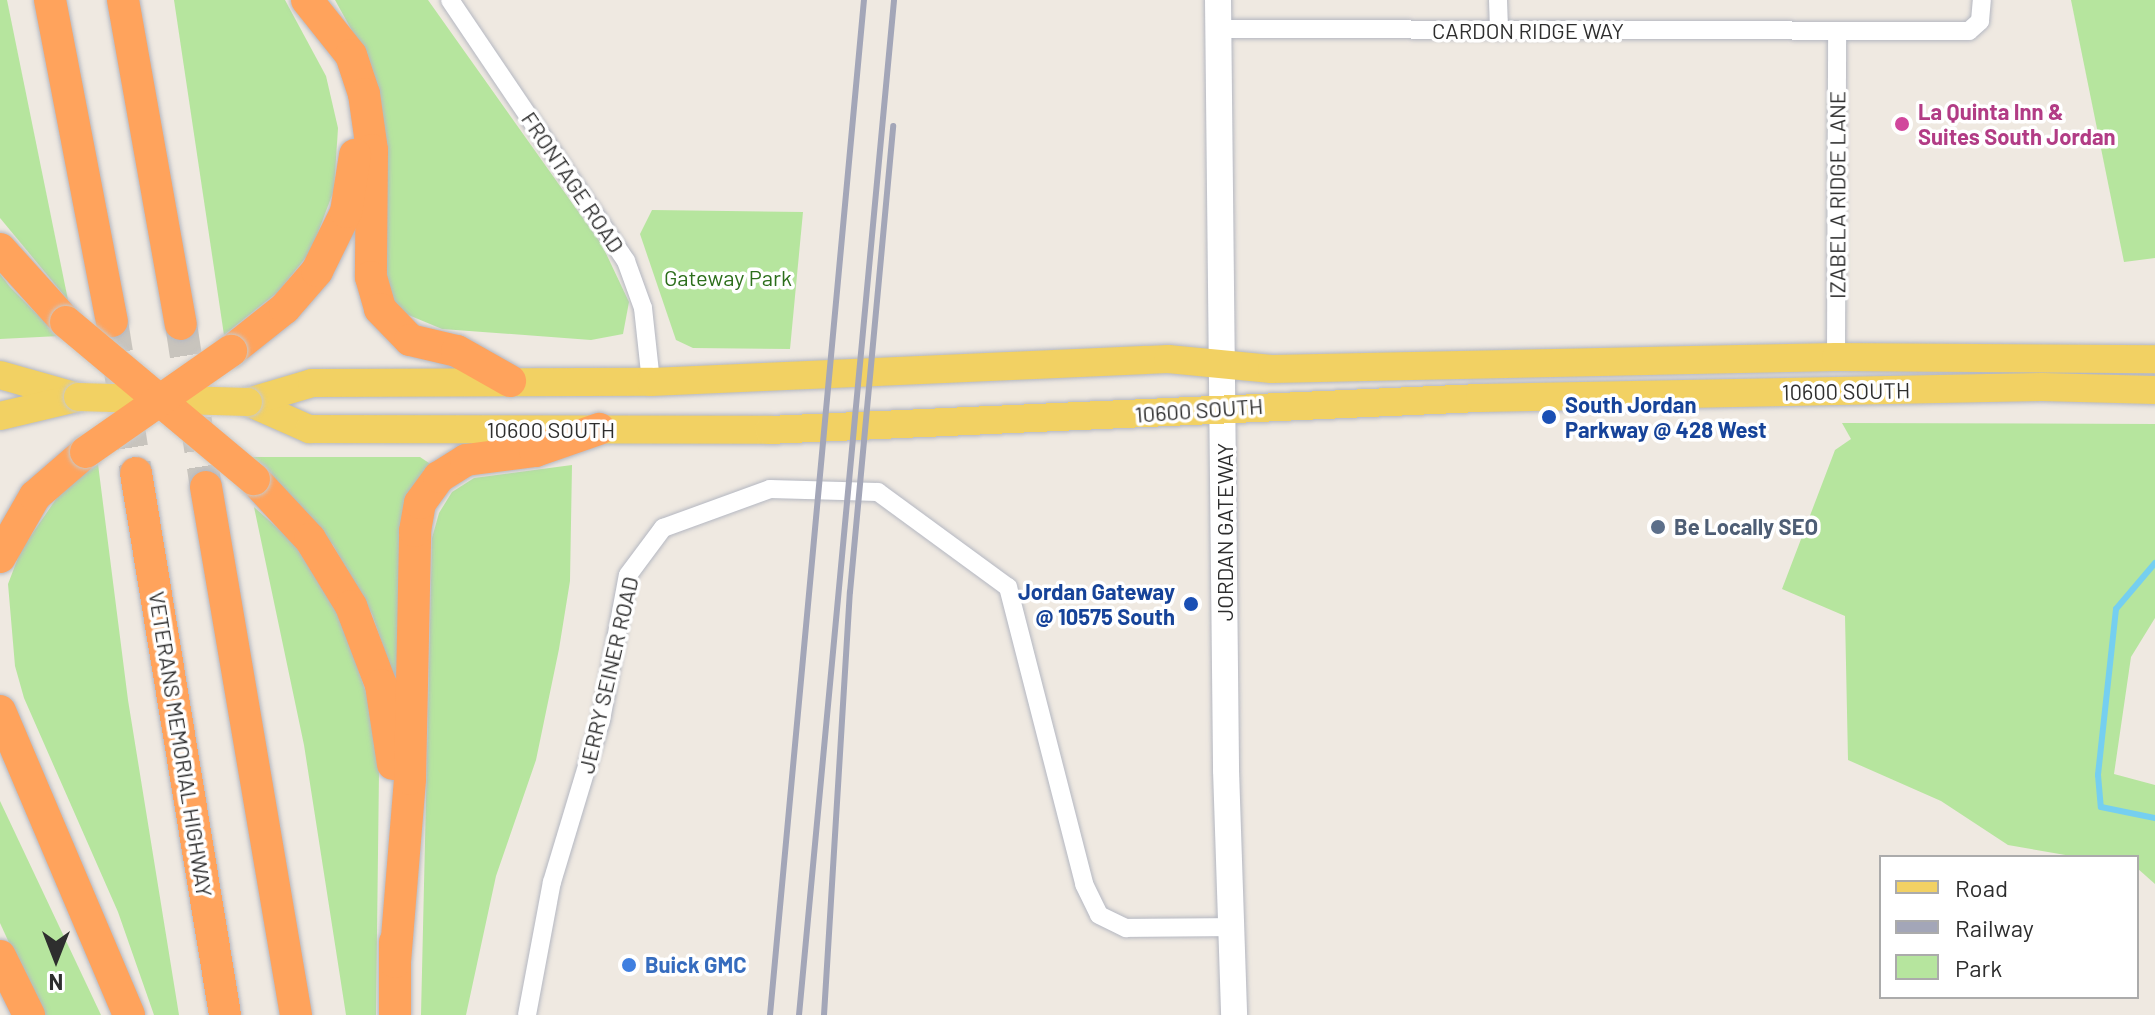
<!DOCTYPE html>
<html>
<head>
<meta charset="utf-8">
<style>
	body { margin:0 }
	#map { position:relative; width:2155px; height:1015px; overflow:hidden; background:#efe9e1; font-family:Barlow,sans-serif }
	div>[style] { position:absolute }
	.green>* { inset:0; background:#b6e59e }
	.stream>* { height:6px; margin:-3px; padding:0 3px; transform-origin:3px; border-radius:3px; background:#75cff0 }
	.motorway-tunnel>* { height:32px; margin-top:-16px; transform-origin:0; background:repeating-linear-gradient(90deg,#c8c4bd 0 32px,transparent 0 48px) }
	.roads { filter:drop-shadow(0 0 2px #b4b7c1) drop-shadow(0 0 2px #b4b7c1) }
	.minor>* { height:18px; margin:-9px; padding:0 9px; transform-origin:9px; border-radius:9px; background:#fff }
	.secondary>* { height:26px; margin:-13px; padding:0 13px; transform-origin:13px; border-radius:13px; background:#fff }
	.primary>* { height:28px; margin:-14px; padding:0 14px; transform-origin:14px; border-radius:14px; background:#f2d163 }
	.motorway>* { height:32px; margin:-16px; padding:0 16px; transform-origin:16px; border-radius:16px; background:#ffa35c }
	.rail>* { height:6px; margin:-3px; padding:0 3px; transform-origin:3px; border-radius:3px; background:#a3a6b8 }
	.bridges { filter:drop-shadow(0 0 2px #c9c9c9) drop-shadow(0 0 2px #c9c9c9) }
	.primary-bridge>* { height:28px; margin:-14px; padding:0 14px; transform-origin:14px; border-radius:14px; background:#f2d163 }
	.motorway-bridge>* { height:32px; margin:-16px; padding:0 16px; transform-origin:16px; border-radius:16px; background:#ffa35c }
	.dots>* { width:22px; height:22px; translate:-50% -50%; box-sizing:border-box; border:4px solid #fff; border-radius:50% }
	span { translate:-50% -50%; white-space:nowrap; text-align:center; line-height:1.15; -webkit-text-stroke:7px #fff; paint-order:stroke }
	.street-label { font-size:22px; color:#2e2e2e }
	.hotel-label { font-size:22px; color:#b23c85; font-weight:700 }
	.left { translate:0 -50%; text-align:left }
	.park-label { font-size:22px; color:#2c6e1b }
	.transit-label { font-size:22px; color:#164399; font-weight:700 }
	.right { translate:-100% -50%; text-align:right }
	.service-label { font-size:22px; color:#4e5e75; font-weight:700 }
	.shop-label { font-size:22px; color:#366cbe; font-weight:700 }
	.legend { position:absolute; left:1879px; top:855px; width:260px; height:144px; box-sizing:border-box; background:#fff; border:2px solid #ababab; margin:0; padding:10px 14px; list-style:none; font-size:24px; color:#2e2e2e }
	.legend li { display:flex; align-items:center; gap:16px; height:40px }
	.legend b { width:40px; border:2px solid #ababab }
	.north { position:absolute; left:16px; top:919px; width:80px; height:80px; -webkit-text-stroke:6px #fff; paint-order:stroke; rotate:180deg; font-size:22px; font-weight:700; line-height:32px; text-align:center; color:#2e2e2e }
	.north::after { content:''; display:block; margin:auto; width:28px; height:36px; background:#2e2e2e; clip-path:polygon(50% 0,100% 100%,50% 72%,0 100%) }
</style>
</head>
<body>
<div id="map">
	<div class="green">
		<div style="clip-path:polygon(0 0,7px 0,68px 300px,0 218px)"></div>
		<div style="clip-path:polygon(174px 0,285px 0,326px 76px,338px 128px,334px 190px,311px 251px,278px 292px,224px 335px)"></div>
		<div style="clip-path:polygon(335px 0,428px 0,602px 245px,629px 302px,623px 334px,591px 340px,442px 329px,406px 314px,402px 318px,386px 288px,387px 151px,380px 95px,371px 65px)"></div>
		<div style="clip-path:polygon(2071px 0,2155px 0,2155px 258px,2124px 262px)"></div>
		<div style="clip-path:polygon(652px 210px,803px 212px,790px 349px,693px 348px,676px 340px,640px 234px)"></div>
		<div style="clip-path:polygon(0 274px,10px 287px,59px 336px,0 339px)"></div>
		<div style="clip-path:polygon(1842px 423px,2155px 424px,2155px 618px,2131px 657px,2114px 774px,2155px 785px,2155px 884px,2137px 868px,2137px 857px,2077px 857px,2008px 845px,1941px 801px,1848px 760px,1845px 616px,1782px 589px,1835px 450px,1851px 439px)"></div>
		<div style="clip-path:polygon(252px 457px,420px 457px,435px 467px,399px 692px,372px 614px,333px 545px)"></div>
		<div style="clip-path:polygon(98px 464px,128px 700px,179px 1015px,154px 1015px,118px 912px,24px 698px,15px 666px,8px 584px,21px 550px,63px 489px)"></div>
		<div style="clip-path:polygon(572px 465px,570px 581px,559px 649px,536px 760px,496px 876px,466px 1015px,421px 1015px,432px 538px,439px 513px,452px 492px,474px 478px)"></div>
		<div style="clip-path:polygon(254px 507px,293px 542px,342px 620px,370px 705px,379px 772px,376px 1015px,346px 1015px,304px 745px)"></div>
		<div style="clip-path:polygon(0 801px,101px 1015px,42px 1015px,0 923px)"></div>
	</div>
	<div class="stream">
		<div style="left:2155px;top:563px;width:60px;rotate:130.3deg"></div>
		<div style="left:2116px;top:609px;width:167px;rotate:96.2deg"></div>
		<div style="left:2098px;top:775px;width:32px;rotate:85deg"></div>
		<div style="left:2101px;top:807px;width:55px;rotate:11.5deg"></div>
	</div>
	<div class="motorway-tunnel">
		<div style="left:112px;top:321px;width:154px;rotate:81deg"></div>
		<div style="left:181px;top:324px;width:165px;rotate:81.3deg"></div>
	</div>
	<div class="roads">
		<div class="minor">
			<div style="left:450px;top:0;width:315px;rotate:56deg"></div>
			<div style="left:626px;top:261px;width:50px;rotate:70.1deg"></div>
			<div style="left:643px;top:308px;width:74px;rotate:83.8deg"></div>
			<div style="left:1498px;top:0;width:31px;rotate:88deg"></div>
			<div style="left:1218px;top:29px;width:751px;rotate:0.15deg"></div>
			<div style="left:1969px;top:31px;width:15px;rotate:-42deg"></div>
			<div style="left:1980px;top:21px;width:21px;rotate:-85deg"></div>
			<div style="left:1836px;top:357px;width:325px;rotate:-89.8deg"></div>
			<div style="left:527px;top:1015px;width:135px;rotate:-79.4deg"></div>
			<div style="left:552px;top:882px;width:169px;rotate:-73.2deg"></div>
			<div style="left:601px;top:720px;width:147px;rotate:-79.5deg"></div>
			<div style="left:628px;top:575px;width:59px;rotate:-53.3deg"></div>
			<div style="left:663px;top:528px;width:114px;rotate:-20deg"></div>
			<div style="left:770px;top:489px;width:108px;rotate:1.6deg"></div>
			<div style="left:878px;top:492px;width:161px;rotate:36.2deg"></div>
			<div style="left:1008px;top:587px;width:307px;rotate:75.6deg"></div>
			<div style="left:1084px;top:884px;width:34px;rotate:64deg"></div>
			<div style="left:1099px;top:915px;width:30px;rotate:26deg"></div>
			<div style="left:1126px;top:928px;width:105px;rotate:-0.5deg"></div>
		</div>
		<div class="secondary">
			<div style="left:1218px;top:0;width:770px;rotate:89.4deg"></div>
			<div style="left:1226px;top:770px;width:245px;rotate:88.1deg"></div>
		</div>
		<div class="primary">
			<div style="left:0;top:375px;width:81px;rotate:15.8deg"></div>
			<div style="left:248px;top:402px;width:67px;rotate:23.9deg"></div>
			<div style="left:309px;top:429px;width:460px;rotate:0.1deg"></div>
			<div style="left:769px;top:430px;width:712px;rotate:-2.58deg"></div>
			<div style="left:1480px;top:398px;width:562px;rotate:-1.12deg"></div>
			<div style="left:2042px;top:387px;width:113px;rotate:1.5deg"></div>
			<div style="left:248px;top:402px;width:67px;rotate:-16.5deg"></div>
			<div style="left:312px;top:383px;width:339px;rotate:-0.2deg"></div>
			<div style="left:651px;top:382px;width:518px;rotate:-2.55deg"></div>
			<div style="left:1168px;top:359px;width:104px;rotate:5.5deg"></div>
			<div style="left:1272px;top:369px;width:564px;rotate:-1.22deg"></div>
			<div style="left:1836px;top:357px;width:319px;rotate:0.4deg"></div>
			<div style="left:0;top:416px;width:79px;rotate:-13.2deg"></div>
		</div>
		<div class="motorway">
			<div style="left:50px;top:0;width:327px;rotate:79.1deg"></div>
			<div style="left:123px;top:0;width:329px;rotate:79.9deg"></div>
			<div style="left:307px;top:0;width:70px;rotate:51.3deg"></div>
			<div style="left:351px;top:55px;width:41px;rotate:71.6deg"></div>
			<div style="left:364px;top:94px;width:57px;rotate:81.9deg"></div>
			<div style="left:372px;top:150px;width:127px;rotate:90.5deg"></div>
			<div style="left:371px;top:277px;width:33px;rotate:74deg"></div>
			<div style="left:380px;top:309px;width:43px;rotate:45.9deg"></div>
			<div style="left:410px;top:340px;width:48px;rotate:13.2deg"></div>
			<div style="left:457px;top:351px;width:61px;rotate:29.5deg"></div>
			<div style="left:0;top:249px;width:98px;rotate:47.9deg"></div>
			<div style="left:231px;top:351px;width:69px;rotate:-38.5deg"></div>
			<div style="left:285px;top:308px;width:49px;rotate:-49.1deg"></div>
			<div style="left:317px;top:271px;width:66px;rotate:-63.8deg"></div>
			<div style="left:346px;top:212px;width:58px;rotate:-81deg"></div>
			<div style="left:136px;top:473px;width:549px;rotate:80.67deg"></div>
			<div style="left:254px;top:479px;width:82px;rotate:47deg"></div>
			<div style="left:310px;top:539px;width:79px;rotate:58.5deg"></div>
			<div style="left:351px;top:606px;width:85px;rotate:69.2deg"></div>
			<div style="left:381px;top:685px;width:80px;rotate:81.4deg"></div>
			<div style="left:206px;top:487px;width:536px;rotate:80.33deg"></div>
			<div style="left:0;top:557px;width:70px;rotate:-60.2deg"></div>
			<div style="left:35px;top:496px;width:67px;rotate:-40.8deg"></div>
			<div style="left:0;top:711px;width:330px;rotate:67deg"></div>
			<div style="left:395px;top:942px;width:73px;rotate:90deg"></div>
			<div style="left:0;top:956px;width:66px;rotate:63.8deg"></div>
			<div style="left:395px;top:962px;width:184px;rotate:-85.3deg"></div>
			<div style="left:410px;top:779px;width:248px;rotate:-88.8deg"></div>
			<div style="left:415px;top:531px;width:28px;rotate:-80deg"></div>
			<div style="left:420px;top:503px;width:32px;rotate:-54deg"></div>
			<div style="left:439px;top:477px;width:32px;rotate:-32deg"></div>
			<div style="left:466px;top:460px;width:70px;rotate:-7.4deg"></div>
			<div style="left:535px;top:451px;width:68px;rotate:-19deg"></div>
		</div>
	</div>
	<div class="rail">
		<div style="left:770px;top:1015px;width:1019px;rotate:-84.71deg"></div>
		<div style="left:799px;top:1015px;width:1019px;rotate:-84.65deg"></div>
		<div style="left:824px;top:1015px;width:424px;rotate:-86.5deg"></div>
		<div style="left:850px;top:592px;width:468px;rotate:-84.7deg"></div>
	</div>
	<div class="bridges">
		<div class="primary-bridge">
			<div style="left:78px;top:397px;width:170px;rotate:1.7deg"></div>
		</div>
		<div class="motorway-bridge">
			<div style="left:66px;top:322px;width:245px;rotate:39.9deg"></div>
			<div style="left:86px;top:452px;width:177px;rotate:-34.9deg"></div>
		</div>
	</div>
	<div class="dots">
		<div style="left:1902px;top:124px;background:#d1479c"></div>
		<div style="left:1549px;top:417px;background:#1a4fb4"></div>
		<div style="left:1658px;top:527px;background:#5c6f8a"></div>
		<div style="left:1191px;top:604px;background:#1a4fb4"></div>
		<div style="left:629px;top:965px;background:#3f7fe0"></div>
	</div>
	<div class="street-label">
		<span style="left:1528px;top:31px">CARDON RIDGE WAY</span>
		<span style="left:573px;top:182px;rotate:56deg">FRONTAGE ROAD</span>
		<span style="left:1837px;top:195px;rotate:-90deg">IZABELA RIDGE LANE</span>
		<span style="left:1846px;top:391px;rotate:-1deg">10600 SOUTH</span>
		<span style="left:1199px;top:410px;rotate:-4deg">10600 SOUTH</span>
		<span style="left:551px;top:430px">10600 SOUTH</span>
		<span style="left:1225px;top:532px;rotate:-90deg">JORDAN GATEWAY</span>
		<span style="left:608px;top:675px;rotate:-77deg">JERRY SEINER ROAD</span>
		<span style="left:181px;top:744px;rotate:81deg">VETERANS MEMORIAL HIGHWAY</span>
	</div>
	<div class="hotel-label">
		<span class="left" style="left:1918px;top:124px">La Quinta Inn &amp;<br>Suites South Jordan</span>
	</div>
	<div class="park-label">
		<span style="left:728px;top:278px">Gateway Park</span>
	</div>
	<div class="transit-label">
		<span class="left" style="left:1565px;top:417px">South Jordan<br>Parkway @ 428 West</span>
		<span class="right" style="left:1175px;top:604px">Jordan Gateway<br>@ 10575 South</span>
	</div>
	<div class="service-label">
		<span class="left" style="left:1674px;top:527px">Be Locally SEO</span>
	</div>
	<div class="shop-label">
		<span class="left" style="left:645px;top:965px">Buick GMC</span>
	</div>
	<ul class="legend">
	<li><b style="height:10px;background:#f2d163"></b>Road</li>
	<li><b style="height:10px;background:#a3a6b8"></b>Railway</li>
	<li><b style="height:22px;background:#b6e59e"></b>Park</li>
	</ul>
	<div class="north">N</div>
</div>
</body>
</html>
